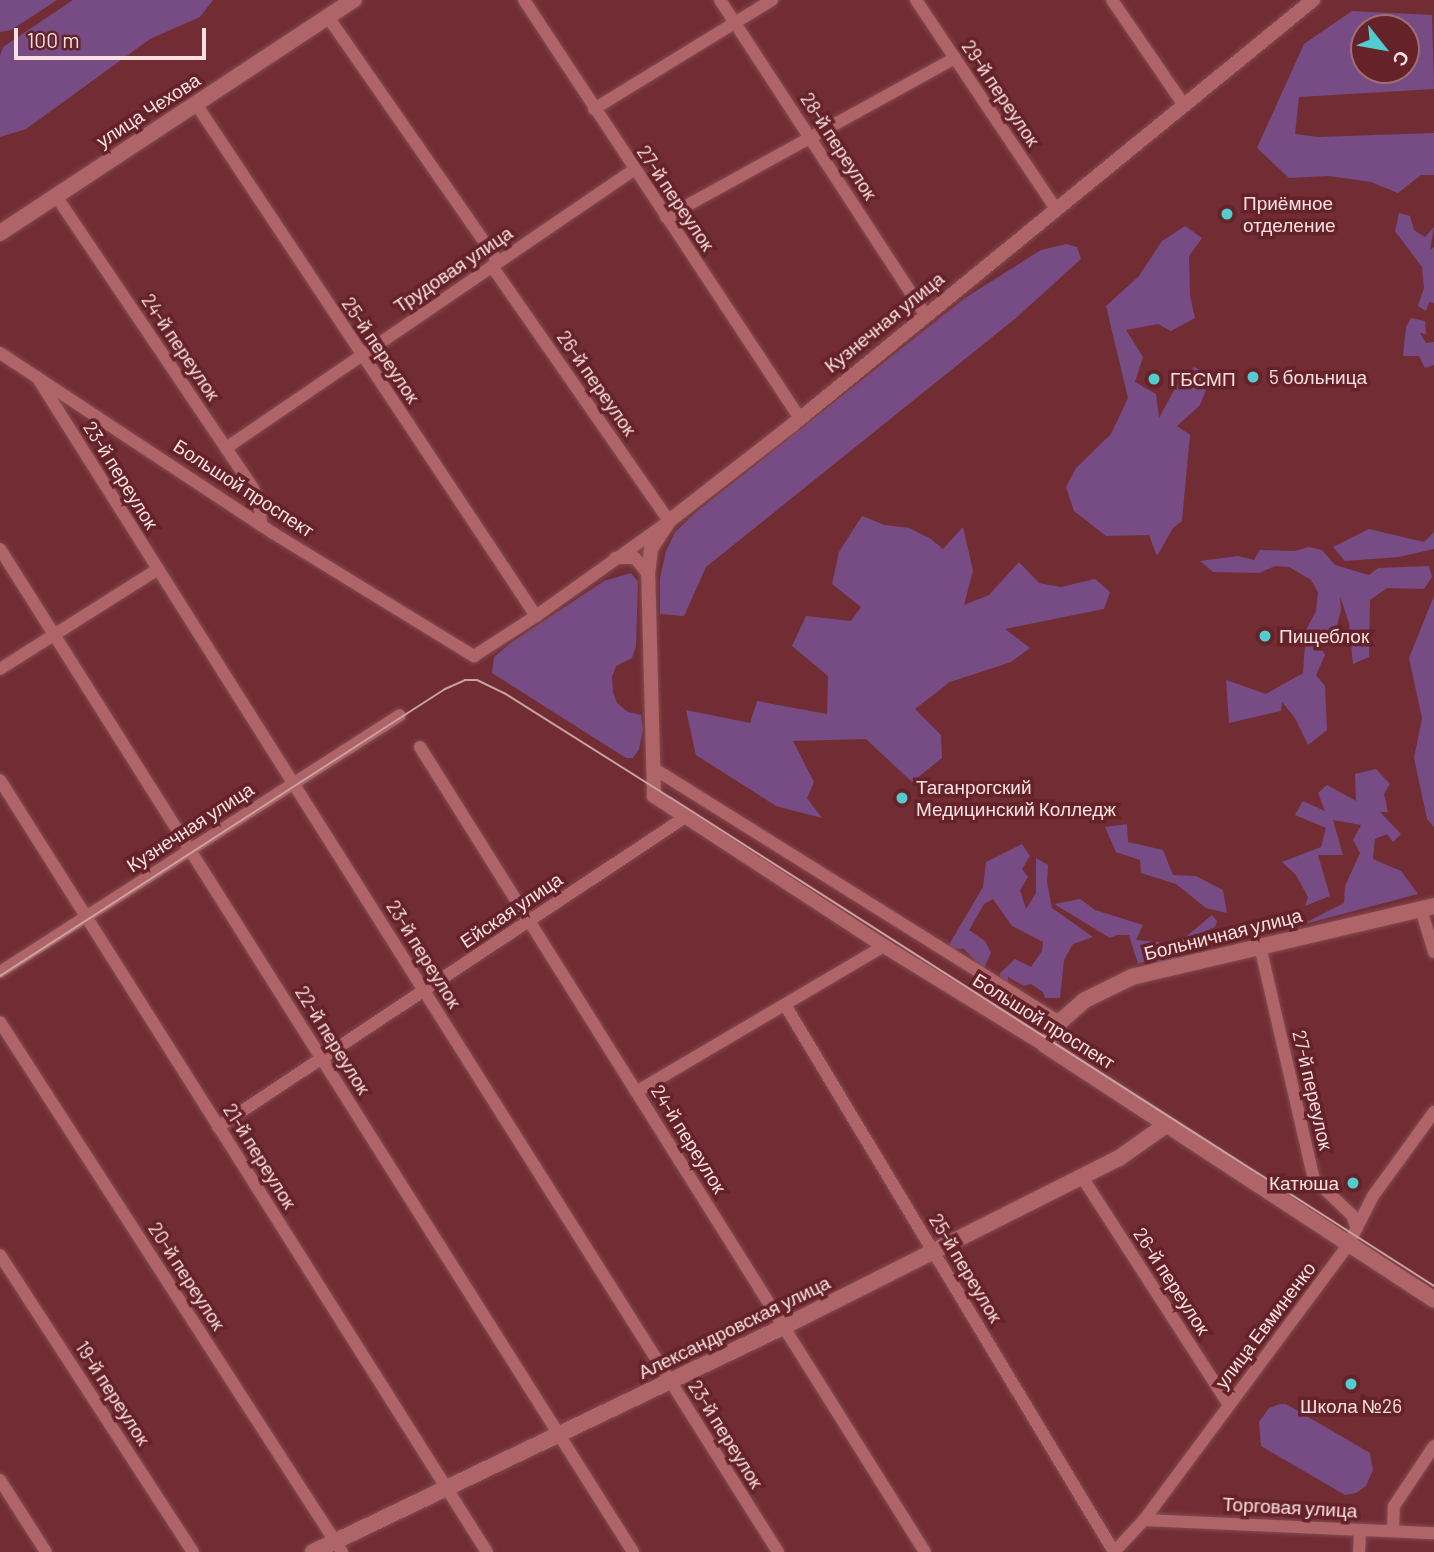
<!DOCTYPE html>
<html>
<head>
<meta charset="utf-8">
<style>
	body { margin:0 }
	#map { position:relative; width:1434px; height:1552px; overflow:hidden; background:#712d33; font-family:Barlow,sans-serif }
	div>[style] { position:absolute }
	.green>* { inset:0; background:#774c85 }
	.roads { filter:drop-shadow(0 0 2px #824b52) drop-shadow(0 0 2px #824b52) }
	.minor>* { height:12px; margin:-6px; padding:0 6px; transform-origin:6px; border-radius:6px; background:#af6468 }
	.tertiary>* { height:14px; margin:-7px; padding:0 7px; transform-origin:7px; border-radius:7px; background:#af6468 }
	.secondary>* { height:16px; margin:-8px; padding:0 8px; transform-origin:8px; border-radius:8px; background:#af6468 }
	.tram>* { height:2px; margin:-1px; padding:0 1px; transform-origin:1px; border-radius:1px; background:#caa2a4 }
	.dots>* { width:19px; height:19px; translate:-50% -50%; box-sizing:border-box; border:4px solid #652229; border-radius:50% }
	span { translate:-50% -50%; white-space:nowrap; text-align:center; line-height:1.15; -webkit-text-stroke:7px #652229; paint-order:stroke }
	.street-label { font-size:19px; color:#fbe1e1 }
	.poi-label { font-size:19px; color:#fbe1e1 }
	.left { translate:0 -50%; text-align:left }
	.right { translate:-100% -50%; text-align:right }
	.north { position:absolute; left:1350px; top:14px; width:70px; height:70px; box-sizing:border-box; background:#652229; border:2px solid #a16e73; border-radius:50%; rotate:121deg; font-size:19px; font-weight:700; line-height:28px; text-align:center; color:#fbe1e1 }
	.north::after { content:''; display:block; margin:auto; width:24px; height:32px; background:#52cdcf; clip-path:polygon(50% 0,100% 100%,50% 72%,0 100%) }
	.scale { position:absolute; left:14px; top:28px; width:192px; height:32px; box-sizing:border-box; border:4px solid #fbe1e1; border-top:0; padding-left:9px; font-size:21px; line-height:24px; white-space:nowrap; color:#fbe1e1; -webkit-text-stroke:5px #652229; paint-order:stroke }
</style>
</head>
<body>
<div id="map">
	<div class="green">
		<div style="clip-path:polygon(0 0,57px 0,11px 30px,0 32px)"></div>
		<div style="clip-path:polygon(73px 0,213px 0,200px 17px,150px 39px,26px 129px,0 137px,0 56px,3px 47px)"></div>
		<div style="clip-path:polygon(evenodd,1352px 11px,1432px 15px,1434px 89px,1299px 97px,1295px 134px,1318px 137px,1434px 133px,1434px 175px,1421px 175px,1398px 193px,1371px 182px,1329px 176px,1289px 178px,1257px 148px,1304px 44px,1352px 11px,1364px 28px,1406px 28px,1406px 70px,1364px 70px,1364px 28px)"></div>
		<div style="clip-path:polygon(1399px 213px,1410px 216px,1414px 230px,1425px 237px,1434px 227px,1430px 250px,1434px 247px,1434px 303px,1429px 302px,1426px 311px,1418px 306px,1424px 288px,1422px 267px,1395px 231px)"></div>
		<div style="clip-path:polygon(1185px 226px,1202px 238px,1189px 256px,1190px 296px,1195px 318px,1171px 331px,1158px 324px,1126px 330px,1143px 357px,1135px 382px,1156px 394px,1159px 418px,1177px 385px,1194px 367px,1212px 375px,1200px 405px,1177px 426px,1190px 435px,1182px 521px,1173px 528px,1157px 556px,1149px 535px,1106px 536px,1074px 511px,1066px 487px,1076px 468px,1111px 434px,1128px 398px,1106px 306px,1139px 276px,1162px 241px)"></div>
		<div style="clip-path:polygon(1066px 244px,1077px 247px,1081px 259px,1016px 318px,706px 567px,684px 616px,660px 614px,660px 578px,666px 551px,675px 532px,696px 512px,965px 298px,1041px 250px)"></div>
		<div style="clip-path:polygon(1411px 318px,1425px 321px,1426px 334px,1420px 333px,1426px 343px,1434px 342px,1434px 365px,1425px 368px,1419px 356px,1403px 356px,1406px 327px)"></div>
		<div style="clip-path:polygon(862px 516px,885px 525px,909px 528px,931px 539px,943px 549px,963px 527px,973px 571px,964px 605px,989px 595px,1019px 562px,1039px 583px,1061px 587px,1095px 579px,1110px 592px,1104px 609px,1005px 629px,1030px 648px,1011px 662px,950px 682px,915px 709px,941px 735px,942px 758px,912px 782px,866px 739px,793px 741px,814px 782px,807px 798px,822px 818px,776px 806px,696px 755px,686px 710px,750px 723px,757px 701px,827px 714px,828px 676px,792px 646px,806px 616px,851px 621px,861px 607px,832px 584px,839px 552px)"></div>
		<div style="clip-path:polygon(1369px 529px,1424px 542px,1434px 532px,1434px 549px,1399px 557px,1345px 561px,1333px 547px)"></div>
		<div style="clip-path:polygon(1308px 547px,1322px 550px,1335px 565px,1369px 575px,1378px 568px,1429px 566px,1432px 577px,1424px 589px,1387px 588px,1370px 600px,1369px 657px,1353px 664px,1349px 623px,1340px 596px,1341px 610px,1336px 629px,1319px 645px,1325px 655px,1316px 675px,1325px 686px,1327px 730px,1308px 745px,1295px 718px,1282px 702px,1281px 711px,1229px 723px,1226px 680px,1266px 694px,1303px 673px,1306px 630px,1316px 611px,1318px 592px,1311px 580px,1289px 567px,1275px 566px,1259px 573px,1213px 572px,1200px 561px,1238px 556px,1254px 560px,1260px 550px,1295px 551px)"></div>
		<div style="clip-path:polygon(631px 573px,638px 582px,636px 646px,632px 658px,616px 666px,612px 677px,613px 692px,617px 703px,628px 712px,641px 715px,643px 730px,639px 749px,633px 758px,626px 758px,492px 673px,494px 657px,512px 642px,604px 581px)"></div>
		<div style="clip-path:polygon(1434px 596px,1434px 827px,1427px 819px,1414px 758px,1422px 718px,1409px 658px)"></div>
		<div style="clip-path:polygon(1376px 769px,1390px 784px,1384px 794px,1388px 812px,1380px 812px,1401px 834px,1393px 842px,1387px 834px,1375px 839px,1373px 859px,1401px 871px,1418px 894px,1301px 925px,1344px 903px,1345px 886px,1360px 853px,1353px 840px,1361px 825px,1333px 820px,1343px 855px,1318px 855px,1330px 896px,1305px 906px,1308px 897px,1296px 875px,1282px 862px,1321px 847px,1326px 828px,1295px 815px,1303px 801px,1325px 811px,1318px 793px,1327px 785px,1356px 801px,1355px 774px)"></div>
		<div style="clip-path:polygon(1127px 824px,1128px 842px,1163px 850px,1173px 875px,1196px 876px,1223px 890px,1227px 913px,1206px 908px,1176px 884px,1141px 873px,1140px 860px,1116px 852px,1105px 827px)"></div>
		<div style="clip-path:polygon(1022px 844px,1030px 856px,1022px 869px,1028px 877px,1020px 890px,1026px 909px,1036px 893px,1036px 858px,1048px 865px,1047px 882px,1052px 908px,1093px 937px,1073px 944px,1064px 960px,1060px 998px,1045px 998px,1043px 992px,1031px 984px,1024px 986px,1008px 977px,1008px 985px,1000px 979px,1000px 973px,1015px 959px,1031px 967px,1042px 951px,1043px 942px,1012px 926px,993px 899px,984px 904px,969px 930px,985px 941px,991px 953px,983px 970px,964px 949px,947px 948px,983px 887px,986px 862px)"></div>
		<div style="clip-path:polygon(1080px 899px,1095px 910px,1143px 925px,1136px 940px,1159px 942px,1164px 955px,1212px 915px,1217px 921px,1215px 927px,1198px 934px,1179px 953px,1171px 967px,1144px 962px,1138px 964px,1129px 935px,1117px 935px,1110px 938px,1054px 904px)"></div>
		<div style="clip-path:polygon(1280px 1404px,1286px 1404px,1370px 1453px,1373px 1470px,1366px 1486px,1356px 1493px,1345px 1495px,1261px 1446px,1259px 1422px,1269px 1408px)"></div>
	</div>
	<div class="roads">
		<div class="minor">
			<div style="left:524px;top:0;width:500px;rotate:56.6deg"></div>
			<div style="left:720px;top:0;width:375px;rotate:56.9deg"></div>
			<div style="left:916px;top:0;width:250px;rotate:56.2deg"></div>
			<div style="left:1112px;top:0;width:127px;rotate:55.6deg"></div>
			<div style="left:328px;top:17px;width:298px;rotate:55.2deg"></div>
			<div style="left:196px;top:104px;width:615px;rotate:56.41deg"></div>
			<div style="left:594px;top:109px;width:209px;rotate:-31.5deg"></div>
			<div style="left:56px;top:196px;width:352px;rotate:56deg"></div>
			<div style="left:253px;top:488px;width:21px;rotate:71deg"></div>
			<div style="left:260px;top:508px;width:17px;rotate:87deg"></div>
			<div style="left:666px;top:217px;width:330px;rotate:-28.8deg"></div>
			<div style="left:0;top:353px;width:327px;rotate:33.4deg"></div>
			<div style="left:273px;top:533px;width:236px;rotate:31.5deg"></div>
			<div style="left:474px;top:656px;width:74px;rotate:-32.8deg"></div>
			<div style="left:536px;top:616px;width:163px;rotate:-35.5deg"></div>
			<div style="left:669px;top:521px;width:310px;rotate:-124.8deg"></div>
			<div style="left:37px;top:377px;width:1389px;rotate:57.76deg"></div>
			<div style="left:226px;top:448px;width:494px;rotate:-34.3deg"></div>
			<div style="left:0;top:549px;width:1186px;rotate:57.74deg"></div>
			<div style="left:615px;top:558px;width:20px"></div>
			<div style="left:635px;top:558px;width:21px;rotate:51deg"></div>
			<div style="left:0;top:669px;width:187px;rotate:-32.3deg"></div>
			<div style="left:420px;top:747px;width:950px;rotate:57.9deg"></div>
			<div style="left:653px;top:768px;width:480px;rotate:32deg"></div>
			<div style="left:0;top:780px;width:913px;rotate:57.76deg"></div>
			<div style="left:1421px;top:909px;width:45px;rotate:73.2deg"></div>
			<div style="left:1260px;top:946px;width:239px;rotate:77deg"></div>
			<div style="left:1314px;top:1179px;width:52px;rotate:43.5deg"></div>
			<div style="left:1352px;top:1215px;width:14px;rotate:69deg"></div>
			<div style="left:0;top:972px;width:475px;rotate:-32.7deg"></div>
			<div style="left:785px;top:1005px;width:638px;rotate:58.97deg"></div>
			<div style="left:0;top:1022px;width:631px;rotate:57.17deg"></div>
			<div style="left:636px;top:1092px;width:288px;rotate:-30.5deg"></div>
			<div style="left:218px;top:1127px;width:559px;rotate:-33.55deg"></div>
			<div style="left:1082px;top:1177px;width:271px;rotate:57.2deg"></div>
			<div style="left:0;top:1255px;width:354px;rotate:57deg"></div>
			<div style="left:0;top:1480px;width:85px;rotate:57.4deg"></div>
			<div style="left:1144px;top:1520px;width:290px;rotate:2.6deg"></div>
			<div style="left:1393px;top:1531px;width:25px;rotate:-88deg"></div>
			<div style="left:1394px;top:1506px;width:72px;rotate:-56.3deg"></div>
			<div style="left:1114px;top:1552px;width:44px;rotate:-46.8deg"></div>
			<div style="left:1144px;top:1520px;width:342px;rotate:-53.4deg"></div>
			<div style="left:1348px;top:1245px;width:55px;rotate:-63deg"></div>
			<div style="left:1373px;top:1196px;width:104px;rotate:-54deg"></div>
			<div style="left:1359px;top:1552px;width:22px;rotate:-87deg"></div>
		</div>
		<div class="tertiary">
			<div style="left:1045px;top:1045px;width:189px;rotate:-148.4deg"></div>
			<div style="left:884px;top:946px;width:275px;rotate:-146.9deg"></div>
			<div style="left:654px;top:796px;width:222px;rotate:-91.5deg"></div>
			<div style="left:648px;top:574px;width:25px;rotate:-83deg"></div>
			<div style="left:651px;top:549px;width:33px;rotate:-57deg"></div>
			<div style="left:669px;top:521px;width:155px;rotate:-37.9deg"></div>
			<div style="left:791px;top:426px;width:674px;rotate:-39.22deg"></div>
		</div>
		<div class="secondary">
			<div style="left:0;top:233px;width:424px;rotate:-33.4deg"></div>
			<div style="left:1434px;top:906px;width:310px;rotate:166.8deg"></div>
			<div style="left:1132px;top:977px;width:52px;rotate:153.9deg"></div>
			<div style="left:1085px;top:1000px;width:33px;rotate:139deg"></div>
			<div style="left:1060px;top:1022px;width:27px;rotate:123deg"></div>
			<div style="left:1045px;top:1045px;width:465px;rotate:33.2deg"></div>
			<div style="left:313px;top:1552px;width:521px;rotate:-25.58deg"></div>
			<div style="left:783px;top:1327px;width:376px;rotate:-26.7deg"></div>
			<div style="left:1119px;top:1158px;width:57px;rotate:-35.1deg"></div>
		</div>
	</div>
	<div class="tram">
		<div style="left:0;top:976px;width:530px;rotate:-32.82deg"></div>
		<div style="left:445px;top:689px;width:22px;rotate:-24deg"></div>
		<div style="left:465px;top:680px;width:12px"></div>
		<div style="left:477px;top:680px;width:30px;rotate:26deg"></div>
		<div style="left:504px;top:693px;width:197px;rotate:32.2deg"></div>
		<div style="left:671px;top:798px;width:906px;rotate:32.6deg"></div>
	</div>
	<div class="dots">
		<div style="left:1227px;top:214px;background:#52cdcf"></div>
		<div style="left:1253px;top:377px;background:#52cdcf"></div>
		<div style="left:1154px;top:379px;background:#52cdcf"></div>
		<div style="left:1265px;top:636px;background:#52cdcf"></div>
		<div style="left:902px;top:798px;background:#52cdcf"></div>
		<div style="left:1353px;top:1183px;background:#52cdcf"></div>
		<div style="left:1351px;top:1384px;background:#52cdcf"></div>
	</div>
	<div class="street-label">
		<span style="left:1001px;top:93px;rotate:56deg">29-й переулок</span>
		<span style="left:148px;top:110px;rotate:-33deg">улица Чехова</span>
		<span style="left:839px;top:146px;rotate:57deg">28-й переулок</span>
		<span style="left:676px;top:198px;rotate:56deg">27-й переулок</span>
		<span style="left:453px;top:269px;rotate:-34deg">Трудовая улица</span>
		<span style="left:884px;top:322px;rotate:-39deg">Кузнечная улица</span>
		<span style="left:181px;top:347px;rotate:56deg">24-й переулок</span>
		<span style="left:381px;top:350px;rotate:56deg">25-й переулок</span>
		<span style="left:597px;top:383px;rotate:55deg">26-й переулок</span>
		<span style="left:121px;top:475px;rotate:58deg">23-й переулок</span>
		<span style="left:244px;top:488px;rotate:33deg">Большой проспект</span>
		<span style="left:190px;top:827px;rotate:-33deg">Кузнечная улица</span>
		<span style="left:511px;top:910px;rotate:-34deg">Ейская улица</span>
		<span style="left:1223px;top:934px;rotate:-14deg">Больничная улица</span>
		<span style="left:424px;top:954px;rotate:58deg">23-й переулок</span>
		<span style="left:1044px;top:1021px;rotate:32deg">Большой проспект</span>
		<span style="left:333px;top:1040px;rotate:58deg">22-й переулок</span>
		<span style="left:1313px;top:1090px;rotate:77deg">27-й переулок</span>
		<span style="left:689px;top:1139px;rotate:58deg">24-й переулок</span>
		<span style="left:260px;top:1156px;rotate:58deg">21-й переулок</span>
		<span style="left:966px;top:1268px;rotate:59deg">25-й переулок</span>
		<span style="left:187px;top:1276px;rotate:57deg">20-й переулок</span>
		<span style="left:1172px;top:1281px;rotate:57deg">26-й переулок</span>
		<span style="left:1265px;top:1325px;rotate:-53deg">улица Евминенко</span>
		<span style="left:734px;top:1327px;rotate:-26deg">Александровская улица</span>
		<span style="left:113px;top:1393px;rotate:57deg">19-й переулок</span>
		<span style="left:726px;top:1434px;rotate:58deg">23-й переулок</span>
		<span style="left:1290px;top:1507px;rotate:3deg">Торговая улица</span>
	</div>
	<div class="poi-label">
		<span class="left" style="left:1243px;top:214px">Приёмное<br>отделение</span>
		<span class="left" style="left:1269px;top:377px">5 больница</span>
		<span class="left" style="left:1170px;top:379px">ГБСМП</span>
		<span class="left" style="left:1279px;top:636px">Пищеблок</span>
		<span class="left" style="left:916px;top:798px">Таганрогский<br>Медицинский Колледж</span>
		<span class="right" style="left:1339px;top:1183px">Катюша</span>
		<span style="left:1351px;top:1406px">Школа №26</span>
	</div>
	<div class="north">С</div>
	<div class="scale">100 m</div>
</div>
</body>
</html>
